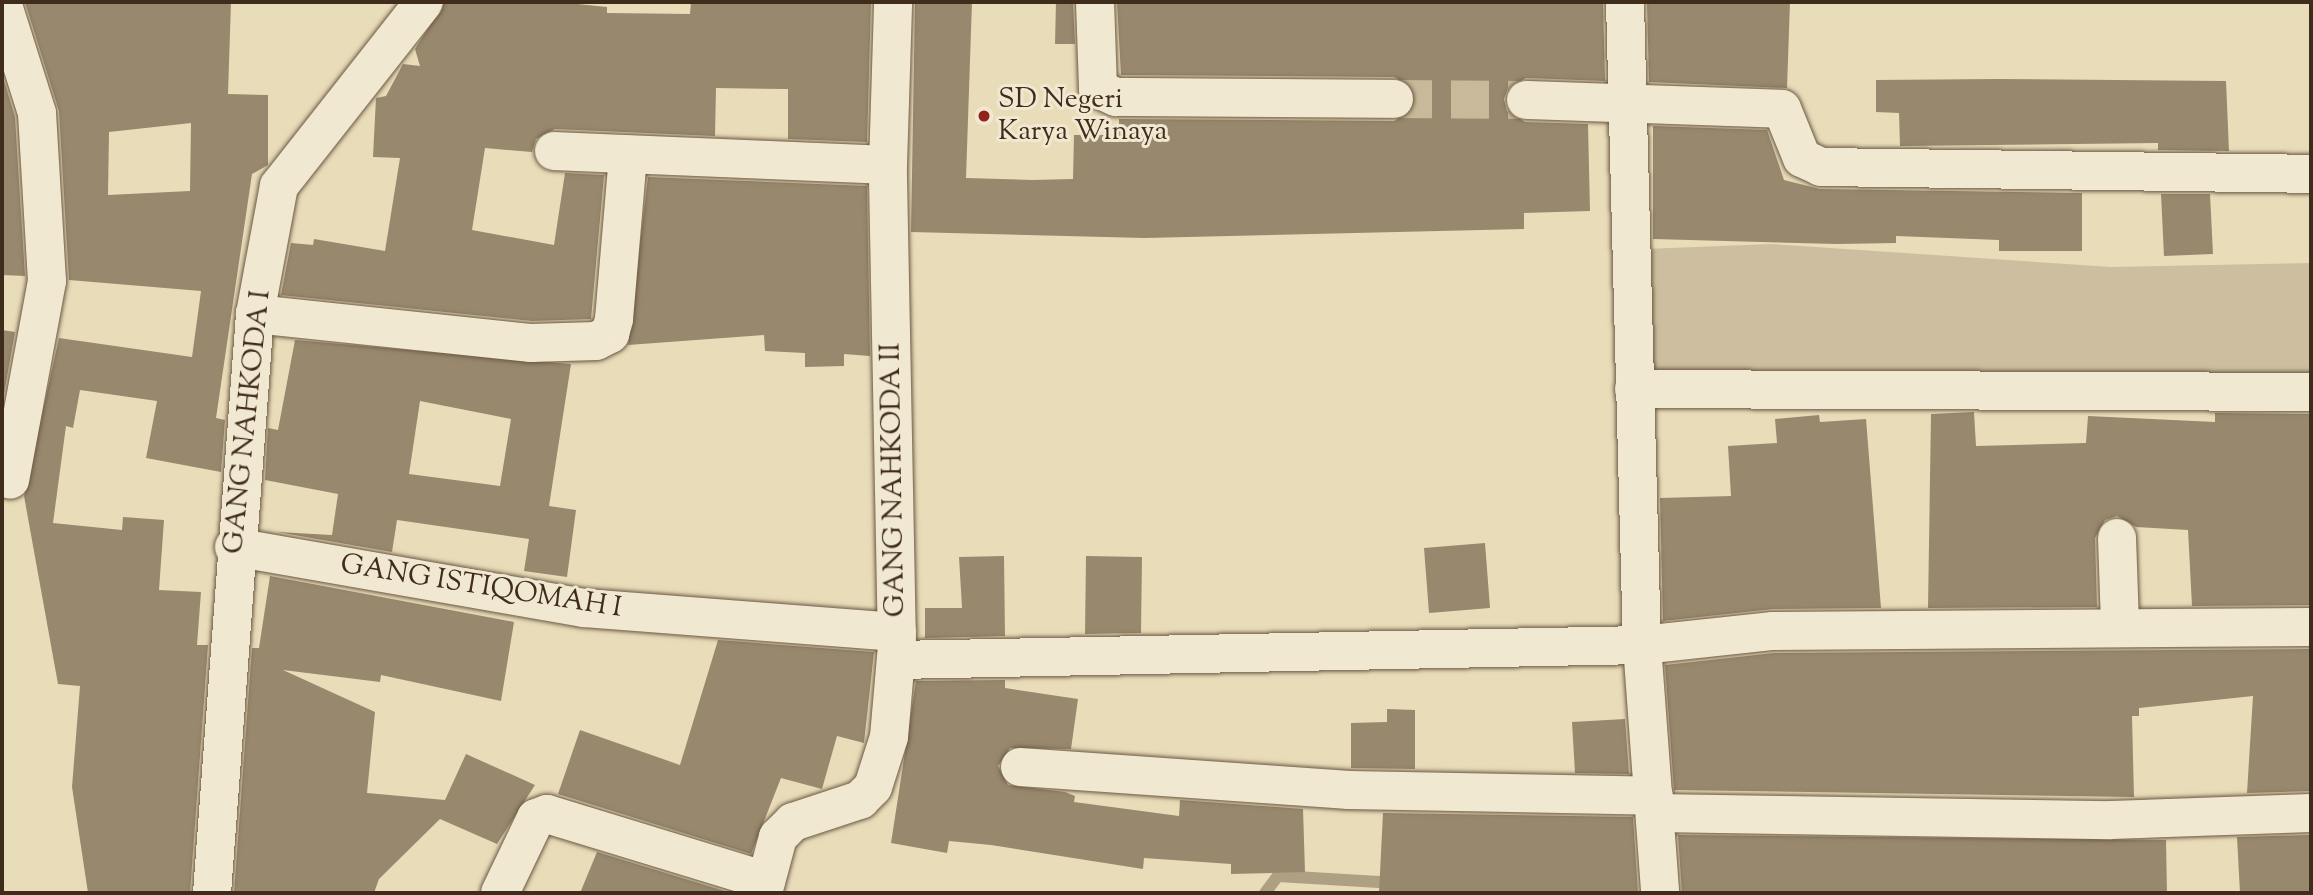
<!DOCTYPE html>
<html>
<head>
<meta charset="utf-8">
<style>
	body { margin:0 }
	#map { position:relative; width:2313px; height:895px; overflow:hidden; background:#e9dcb9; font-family:"Sorts Mill Goudy",serif }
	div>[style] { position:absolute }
	.green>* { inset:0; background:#ccbe9e }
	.stream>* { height:12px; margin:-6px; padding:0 6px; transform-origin:6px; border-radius:6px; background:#b0a083 }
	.building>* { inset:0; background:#98886d }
	.street-tunnel>* { height:38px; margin-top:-19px; transform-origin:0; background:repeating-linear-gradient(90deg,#c7b999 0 38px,transparent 0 57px) }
	.roads { filter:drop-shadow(0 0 2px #6a5842) drop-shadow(0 0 2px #6a5842) }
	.street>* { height:38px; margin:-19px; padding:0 19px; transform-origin:19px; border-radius:19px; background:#f1e8d2 }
	.dots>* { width:19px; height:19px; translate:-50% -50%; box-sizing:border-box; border:4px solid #f1e8d2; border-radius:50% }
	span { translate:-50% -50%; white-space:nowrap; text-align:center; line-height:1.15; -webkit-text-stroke:6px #f1e8d2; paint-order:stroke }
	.poi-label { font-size:28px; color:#402c1b }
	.left { translate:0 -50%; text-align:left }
	.street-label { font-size:28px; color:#402c1b }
	.frame { position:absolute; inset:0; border:4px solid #402c1b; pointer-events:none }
</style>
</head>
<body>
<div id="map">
	<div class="green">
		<div style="clip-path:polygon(1772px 244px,2111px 267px,2311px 263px,2311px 378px,1648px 381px,1645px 249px)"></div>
	</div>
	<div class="stream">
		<div style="left:1265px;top:893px;width:21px;rotate:-53deg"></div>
		<div style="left:1278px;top:876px;width:118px;rotate:3.4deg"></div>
	</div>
	<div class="building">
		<div style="clip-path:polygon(evenodd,25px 2px,231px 2px,228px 94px,268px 95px,268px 165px,252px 174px,216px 418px,225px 420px,221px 472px,146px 458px,157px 401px,80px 390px,73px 428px,66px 426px,53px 523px,122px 530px,123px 517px,164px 520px,159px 590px,201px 592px,197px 645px,208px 645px,190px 893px,88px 893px,72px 787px,80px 686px,58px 684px,24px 496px,59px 338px,192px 357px,201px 291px,69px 280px,59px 111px,25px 2px,191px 123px,190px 191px,108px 195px,109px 132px,191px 123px)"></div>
		<div style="clip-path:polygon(445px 2px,558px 2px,607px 7px,607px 13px,690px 14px,691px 2px,871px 2px,867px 142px,788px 139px,788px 89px,716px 88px,715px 136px,555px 129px,536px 139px,532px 152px,485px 148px,472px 230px,554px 245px,565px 173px,604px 175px,591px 319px,532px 321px,281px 295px,291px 243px,313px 245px,314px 239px,385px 251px,400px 158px,373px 157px,376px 98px,386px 96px,403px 64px,420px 66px,415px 49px)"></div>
		<div style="clip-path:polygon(915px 2px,972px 2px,966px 178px,1032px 180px,1073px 179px,1074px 135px,1119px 135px,1119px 119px,1394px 121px,1413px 109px,1413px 88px,1394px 77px,1121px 75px,1117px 2px,1603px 2px,1605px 81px,1526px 78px,1508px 88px,1504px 99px,1507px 111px,1525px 122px,1588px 124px,1590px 211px,1524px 213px,1524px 229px,1145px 238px,911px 232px)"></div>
		<div style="clip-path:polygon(1056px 2px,1073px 2px,1075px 44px,1055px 44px)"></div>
		<div style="clip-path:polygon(1647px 2px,1790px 2px,1787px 88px,1649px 82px)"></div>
		<div style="clip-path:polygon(2px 74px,15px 117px,25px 276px,2px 275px)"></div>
		<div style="clip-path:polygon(1998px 79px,2226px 81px,2229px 151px,2158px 150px,2158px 143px,1900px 146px,1899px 113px,1876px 112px,1876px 80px)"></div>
		<div style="clip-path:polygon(1653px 126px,1767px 130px,1784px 180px,1820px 189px,2082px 193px,2082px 251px,1999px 251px,1999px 240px,1896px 236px,1896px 243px,1837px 244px,1653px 239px)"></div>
		<div style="clip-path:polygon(648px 177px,867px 186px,870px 356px,844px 354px,844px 366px,805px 367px,805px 353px,765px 351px,764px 335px,628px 345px)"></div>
		<div style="clip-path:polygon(2161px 194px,2210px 194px,2213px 254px,2164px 256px)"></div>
		<div style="clip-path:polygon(2px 330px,15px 332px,2px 405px)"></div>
		<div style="clip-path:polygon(evenodd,295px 340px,571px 364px,549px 506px,576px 510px,567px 577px,524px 571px,529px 539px,397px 520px,392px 552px,277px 532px,332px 535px,338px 494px,265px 480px,268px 428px,278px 430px,295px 340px,420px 401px,511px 419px,500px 486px,409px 474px,420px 401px)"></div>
		<div style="clip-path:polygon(1974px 412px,1976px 446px,2086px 443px,2088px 416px,2215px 422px,2215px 413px,2311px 414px,2311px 605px,2192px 606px,2188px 530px,2136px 527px,2117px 516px,2105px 520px,2095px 538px,2097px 607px,1928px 608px,1931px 414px)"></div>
		<div style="clip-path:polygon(1819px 415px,1820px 422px,1866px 419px,1881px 608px,1773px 609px,1663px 621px,1660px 498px,1731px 496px,1728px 446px,1777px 443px,1775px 419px)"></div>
		<div style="clip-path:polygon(1485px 543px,1490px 608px,1429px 613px,1424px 548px)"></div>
		<div style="clip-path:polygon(1004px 556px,1005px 636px,925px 638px,925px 608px,962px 608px,959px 557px)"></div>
		<div style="clip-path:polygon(1086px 556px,1142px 557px,1141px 633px,1085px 634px)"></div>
		<div style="clip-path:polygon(270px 576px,514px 622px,501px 701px,381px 675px,380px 682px,283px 670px,375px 712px,367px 793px,445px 800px,466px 754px,535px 785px,497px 844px,440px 819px,379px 879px,374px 893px,234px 893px,252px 648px,259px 648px)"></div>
		<div style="clip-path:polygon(718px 640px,874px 652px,864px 743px,837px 736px,822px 789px,781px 778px,751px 854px,558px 794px,580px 730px,680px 765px)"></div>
		<div style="clip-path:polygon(2311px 649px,2311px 791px,2247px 793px,2253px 696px,2139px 708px,2139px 716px,2132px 716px,2134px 797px,1674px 790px,1665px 665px,1774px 653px)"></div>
		<div style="clip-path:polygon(1005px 680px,1005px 688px,1078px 699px,1071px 749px,1010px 748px,998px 766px,1008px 785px,1065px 792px,1075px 796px,1074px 802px,1179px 816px,1180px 800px,1303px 809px,1305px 872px,1231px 874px,1231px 864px,1144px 858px,1143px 869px,991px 845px,949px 841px,947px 853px,891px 843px,916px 681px)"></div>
		<div style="clip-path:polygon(1387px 709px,1415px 710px,1415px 769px,1351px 768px,1351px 723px,1387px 722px)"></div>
		<div style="clip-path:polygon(1625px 719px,1629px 774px,1575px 773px,1572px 722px)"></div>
		<div style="clip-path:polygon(1383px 813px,1633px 817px,1638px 893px,1379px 893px)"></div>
		<div style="clip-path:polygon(1678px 835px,2166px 840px,2167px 893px,1682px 893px)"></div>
		<div style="clip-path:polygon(2311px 835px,2311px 892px,2240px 893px,2237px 837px)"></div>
		<div style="clip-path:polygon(597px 852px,731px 893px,580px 893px)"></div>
	</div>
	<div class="street-tunnel">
		<div style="left:1394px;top:99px;width:132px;rotate:0.4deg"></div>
	</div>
	<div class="roads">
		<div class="street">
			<div style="left:2px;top:2px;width:116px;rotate:72.5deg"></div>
			<div style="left:37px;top:113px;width:168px;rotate:86.6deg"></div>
			<div style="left:47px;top:281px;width:202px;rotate:100.5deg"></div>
			<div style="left:1095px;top:2px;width:87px;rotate:88deg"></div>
			<div style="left:1098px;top:89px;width:20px;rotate:24deg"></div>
			<div style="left:1116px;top:97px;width:278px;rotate:0.4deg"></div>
			<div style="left:1625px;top:2px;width:643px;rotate:88.49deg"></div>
			<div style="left:1642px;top:645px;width:249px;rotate:85.8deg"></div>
			<div style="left:1526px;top:100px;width:256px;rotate:2deg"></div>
			<div style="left:1782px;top:109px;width:53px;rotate:67.8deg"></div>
			<div style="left:1802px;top:158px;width:21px;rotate:25deg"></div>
			<div style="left:1821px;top:167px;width:490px;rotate:0.8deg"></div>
			<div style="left:554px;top:151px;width:334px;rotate:2.4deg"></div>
			<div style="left:255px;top:314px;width:278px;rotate:6deg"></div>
			<div style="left:531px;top:343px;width:65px;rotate:-1.8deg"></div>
			<div style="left:596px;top:341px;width:16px;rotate:-27deg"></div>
			<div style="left:610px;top:334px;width:16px;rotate:-75deg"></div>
			<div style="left:614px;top:319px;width:165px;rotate:-85.1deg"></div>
			<div style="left:1634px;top:389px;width:677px;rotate:0.25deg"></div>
			<div style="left:2117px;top:538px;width:88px;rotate:88deg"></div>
			<div style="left:234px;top:547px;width:355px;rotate:9.9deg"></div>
			<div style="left:584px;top:608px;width:314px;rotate:4.4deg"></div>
			<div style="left:896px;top:660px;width:746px;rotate:-1.15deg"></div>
			<div style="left:1642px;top:645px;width:132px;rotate:-6.1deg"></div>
			<div style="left:1773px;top:631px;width:538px;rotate:-0.43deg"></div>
			<div style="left:1020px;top:767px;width:330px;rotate:4deg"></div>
			<div style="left:1349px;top:790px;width:305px;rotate:1.1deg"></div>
			<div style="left:1656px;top:813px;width:455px;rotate:0.9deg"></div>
			<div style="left:2111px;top:820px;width:200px;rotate:-2deg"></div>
			<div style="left:212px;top:893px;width:581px;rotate:-85.75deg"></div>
			<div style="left:255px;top:314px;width:130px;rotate:-79.4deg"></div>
			<div style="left:279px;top:186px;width:234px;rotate:-51.8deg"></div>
			<div style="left:500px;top:893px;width:83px;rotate:-64.4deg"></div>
			<div style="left:536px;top:818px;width:12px;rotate:-20deg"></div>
			<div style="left:547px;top:814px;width:229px;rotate:17deg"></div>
			<div style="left:763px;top:893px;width:58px;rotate:-75deg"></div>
			<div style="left:778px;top:837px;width:21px;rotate:-45deg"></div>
			<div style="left:793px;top:822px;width:71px;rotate:-18.2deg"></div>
			<div style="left:860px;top:800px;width:18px;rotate:-45deg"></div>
			<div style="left:873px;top:787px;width:52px;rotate:-72.3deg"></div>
			<div style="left:889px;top:737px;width:91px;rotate:-85deg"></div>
			<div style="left:897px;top:646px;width:481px;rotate:-91.1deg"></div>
			<div style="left:888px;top:165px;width:163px;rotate:-88.2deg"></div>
		</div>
	</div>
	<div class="dots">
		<div style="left:984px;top:116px;background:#8f2418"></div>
	</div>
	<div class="poi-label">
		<span class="left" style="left:998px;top:116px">SD Negeri<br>Karya Winaya</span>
	</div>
	<div class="street-label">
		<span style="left:248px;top:422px;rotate:-84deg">GANG NAHKODA I</span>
		<span style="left:894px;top:480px;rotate:-91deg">GANG NAHKODA II</span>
		<span style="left:481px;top:587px;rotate:9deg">GANG ISTIQOMAH I</span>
	</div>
	<div class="frame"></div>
</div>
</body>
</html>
